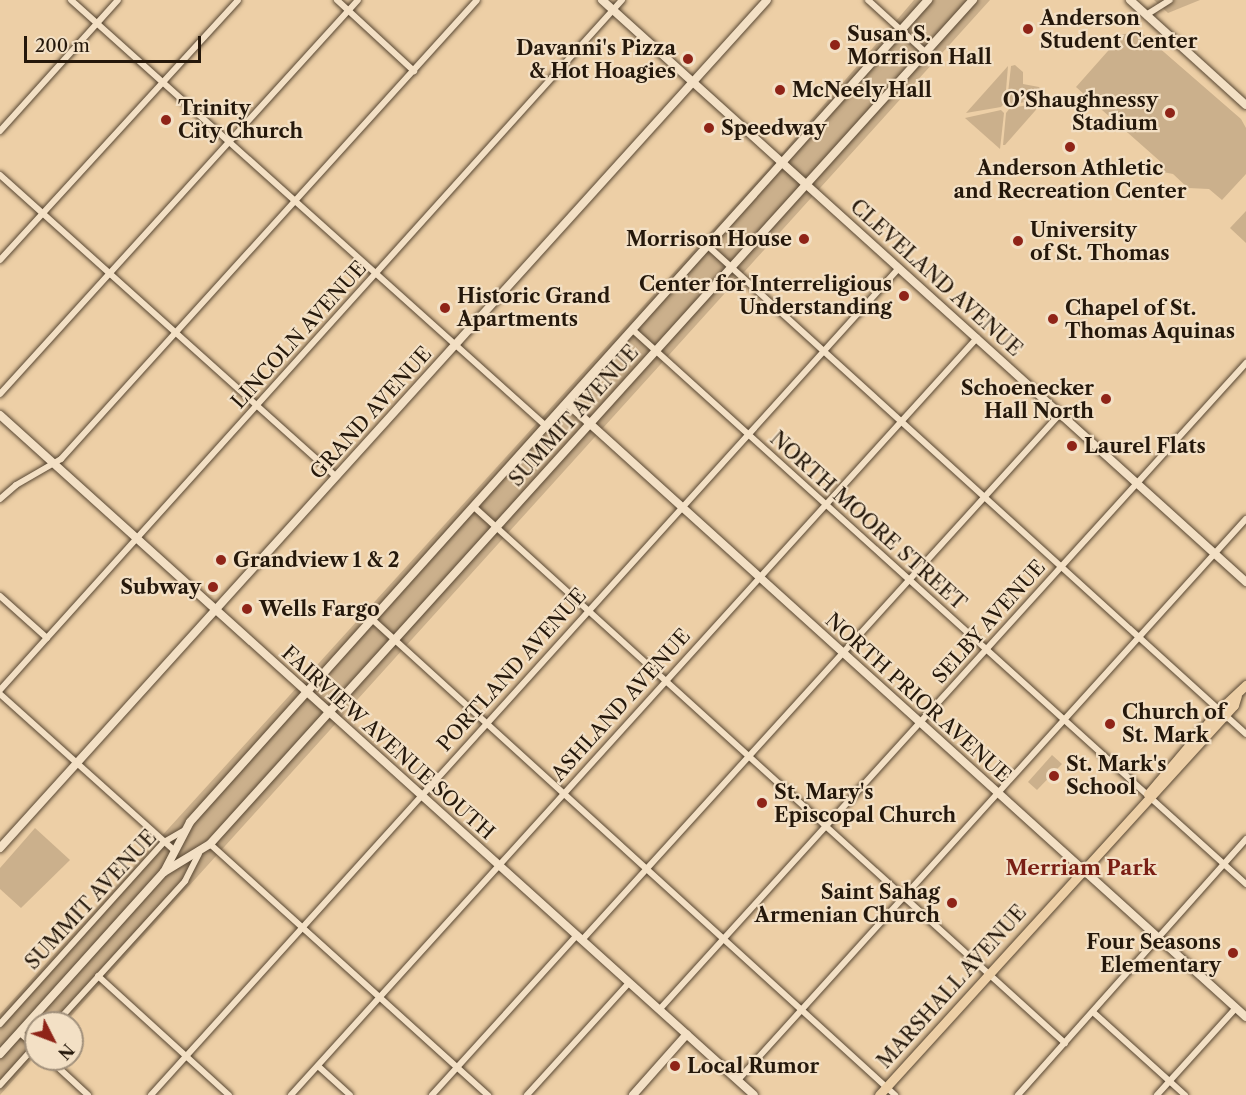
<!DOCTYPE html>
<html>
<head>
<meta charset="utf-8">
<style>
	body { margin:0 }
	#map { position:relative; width:1246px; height:1095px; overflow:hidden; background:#edcfa6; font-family:"Libre Caslon Text",serif }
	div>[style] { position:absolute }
	.green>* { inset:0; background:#cbb08c }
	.roads { filter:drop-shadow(0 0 2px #574632) drop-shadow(0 0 2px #574632) }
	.street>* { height:6px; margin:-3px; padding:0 3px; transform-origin:3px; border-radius:3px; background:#f3e0c5 }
	.secondary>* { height:8px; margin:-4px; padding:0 4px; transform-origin:4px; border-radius:4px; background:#f3e0c5 }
	.primary>* { height:9px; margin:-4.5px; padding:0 4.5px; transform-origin:4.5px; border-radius:4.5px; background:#edcfa6 }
	.dots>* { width:16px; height:16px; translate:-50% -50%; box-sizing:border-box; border:3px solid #f3e0c5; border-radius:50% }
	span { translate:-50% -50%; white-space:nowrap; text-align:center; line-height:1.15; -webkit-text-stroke:4.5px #f3e0c5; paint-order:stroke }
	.poi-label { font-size:20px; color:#25180b; font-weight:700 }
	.left { translate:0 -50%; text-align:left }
	.right { translate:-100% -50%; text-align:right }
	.street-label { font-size:20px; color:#25180b }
	.neighbourhood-label { font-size:21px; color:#7a1f14; font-weight:700 }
	.north { position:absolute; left:24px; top:1011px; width:60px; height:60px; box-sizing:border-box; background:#f3e0c5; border:2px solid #a1907b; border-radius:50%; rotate:132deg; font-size:16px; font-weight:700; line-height:24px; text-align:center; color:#25180b }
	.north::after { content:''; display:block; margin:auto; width:21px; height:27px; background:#8f2418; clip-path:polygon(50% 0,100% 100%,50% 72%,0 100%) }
	.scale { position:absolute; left:24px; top:36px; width:177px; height:27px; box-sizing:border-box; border:3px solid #25180b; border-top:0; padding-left:8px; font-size:18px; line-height:21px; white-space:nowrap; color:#25180b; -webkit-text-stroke:4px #f3e0c5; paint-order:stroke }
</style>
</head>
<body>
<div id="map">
	<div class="green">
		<div style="clip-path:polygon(914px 0,990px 0,65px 1023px,36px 1023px,36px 1055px,0 1095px,0 1014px,784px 151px)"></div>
		<div style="clip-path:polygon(1154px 0,1200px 0,1168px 13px)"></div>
		<div style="clip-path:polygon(1142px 33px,1241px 119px,1246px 128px,1246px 174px,1222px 200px,1209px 189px,1188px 188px,1173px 174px,1163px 172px,1159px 167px,1162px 163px,1076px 87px,1123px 34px)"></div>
		<div style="clip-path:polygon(1015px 65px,1023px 72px,1023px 84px,1039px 87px,1046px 98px,1010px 105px,1007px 102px,1011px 66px)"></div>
		<div style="clip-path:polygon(1008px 66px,1005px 102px,1001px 107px,966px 113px)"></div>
		<div style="clip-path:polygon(1042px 103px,1005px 145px,1003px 145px,1006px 113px,1010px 108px)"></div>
		<div style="clip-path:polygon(1001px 110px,1004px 113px,1000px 149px,965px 118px)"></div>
		<div style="clip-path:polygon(1246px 211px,1246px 243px,1230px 228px)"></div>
		<div style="clip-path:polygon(1052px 755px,1062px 764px,1037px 790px,1028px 782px)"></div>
		<div style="clip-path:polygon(35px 828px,70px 860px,21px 908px,0 889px,0 868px)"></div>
	</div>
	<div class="roads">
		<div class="street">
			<div style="left:71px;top:0;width:638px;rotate:41.89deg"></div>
			<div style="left:337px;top:0;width:105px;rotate:42.7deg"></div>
			<div style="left:868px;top:0;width:79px;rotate:42.4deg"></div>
			<div style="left:1146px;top:15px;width:28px;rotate:-32deg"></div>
			<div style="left:0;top:131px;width:176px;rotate:-48deg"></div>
			<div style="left:0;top:175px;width:451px;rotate:41.9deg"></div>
			<div style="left:709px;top:247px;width:689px;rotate:42.23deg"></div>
			<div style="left:0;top:260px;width:352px;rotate:-47.5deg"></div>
			<div style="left:634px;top:331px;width:825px;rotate:42.1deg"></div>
			<div style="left:0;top:394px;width:532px;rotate:-47.74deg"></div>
			<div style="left:0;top:499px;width:21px;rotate:-41deg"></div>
			<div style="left:16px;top:485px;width:52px;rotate:-30deg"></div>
			<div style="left:61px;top:459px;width:619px;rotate:-47.81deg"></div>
			<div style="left:474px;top:507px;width:798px;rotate:42.21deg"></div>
			<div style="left:0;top:596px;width:63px;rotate:41.8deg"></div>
			<div style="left:373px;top:620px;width:706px;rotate:42.3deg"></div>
			<div style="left:0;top:690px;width:929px;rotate:-47.97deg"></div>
			<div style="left:0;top:694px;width:232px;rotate:41.9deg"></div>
			<div style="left:1225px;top:715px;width:28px;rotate:42deg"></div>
			<div style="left:210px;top:844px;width:375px;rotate:42.1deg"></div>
			<div style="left:582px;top:940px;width:711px;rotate:-47.74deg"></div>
			<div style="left:98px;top:976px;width:177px;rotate:42.3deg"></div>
			<div style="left:659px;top:1010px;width:874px;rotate:-47.78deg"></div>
			<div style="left:1093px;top:1012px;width:124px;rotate:42.1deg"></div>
			<div style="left:56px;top:1023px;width:192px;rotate:-47.7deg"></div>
			<div style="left:185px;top:881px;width:31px;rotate:-63deg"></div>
			<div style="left:0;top:1024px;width:245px;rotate:-48deg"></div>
			<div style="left:164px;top:842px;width:24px;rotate:-30deg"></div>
			<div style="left:20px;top:1033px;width:21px;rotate:41deg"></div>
			<div style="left:49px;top:1059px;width:53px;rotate:42.7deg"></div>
			<div style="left:318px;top:1066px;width:43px;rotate:42.2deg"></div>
			<div style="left:738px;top:1080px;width:757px;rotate:-47.84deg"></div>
			<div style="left:0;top:1085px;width:54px;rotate:-48deg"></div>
			<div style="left:151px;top:1095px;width:1115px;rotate:-47.87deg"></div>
			<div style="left:291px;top:1095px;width:1022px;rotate:-47.82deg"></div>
			<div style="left:432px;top:1095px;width:216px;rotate:-47.8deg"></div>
			<div style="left:527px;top:1095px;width:151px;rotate:-47.7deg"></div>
			<div style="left:1018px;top:1095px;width:343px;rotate:-48.3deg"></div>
			<div style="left:1157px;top:1095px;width:118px;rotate:-47.8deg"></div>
		</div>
		<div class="secondary">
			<div style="left:602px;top:0;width:868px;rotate:42.1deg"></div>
			<div style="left:1130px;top:0;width:156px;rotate:42.2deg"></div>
			<div style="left:567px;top:403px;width:915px;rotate:42.12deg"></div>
			<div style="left:0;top:415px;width:1015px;rotate:42.05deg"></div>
			<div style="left:0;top:848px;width:1143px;rotate:-47.87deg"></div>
			<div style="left:164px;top:872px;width:56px;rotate:-62.5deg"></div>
			<div style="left:190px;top:822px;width:1105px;rotate:-48.08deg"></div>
			<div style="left:0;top:1054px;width:245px;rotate:-48deg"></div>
			<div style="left:164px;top:872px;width:54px;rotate:-31.3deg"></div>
			<div style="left:210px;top:844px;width:1138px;rotate:-47.89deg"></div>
			<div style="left:633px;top:1095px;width:81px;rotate:-48.5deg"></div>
		</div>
		<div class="primary">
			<div style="left:1148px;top:794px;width:110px;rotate:-49.8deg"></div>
			<div style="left:1219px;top:710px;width:37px;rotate:-43deg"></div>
			<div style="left:879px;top:1095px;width:527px;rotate:-47.69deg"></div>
			<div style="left:1234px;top:705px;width:10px;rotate:-73deg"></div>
		</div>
	</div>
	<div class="dots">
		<div style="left:1028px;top:29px;background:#8f2418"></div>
		<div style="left:835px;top:45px;background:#8f2418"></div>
		<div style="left:688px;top:59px;background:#8f2418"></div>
		<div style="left:780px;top:90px;background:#8f2418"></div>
		<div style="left:1170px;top:113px;background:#8f2418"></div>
		<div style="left:166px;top:120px;background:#8f2418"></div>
		<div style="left:709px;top:128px;background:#8f2418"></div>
		<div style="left:1070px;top:147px;background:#8f2418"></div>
		<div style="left:804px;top:239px;background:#8f2418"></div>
		<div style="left:1018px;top:241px;background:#8f2418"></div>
		<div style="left:904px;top:296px;background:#8f2418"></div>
		<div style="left:445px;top:308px;background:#8f2418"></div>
		<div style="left:1053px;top:319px;background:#8f2418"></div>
		<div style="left:1106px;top:399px;background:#8f2418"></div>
		<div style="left:1072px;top:446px;background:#8f2418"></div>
		<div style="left:221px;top:560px;background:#8f2418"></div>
		<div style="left:213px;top:587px;background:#8f2418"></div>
		<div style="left:247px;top:609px;background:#8f2418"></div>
		<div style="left:1110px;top:724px;background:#8f2418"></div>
		<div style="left:1054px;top:776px;background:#8f2418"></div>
		<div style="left:762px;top:803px;background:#8f2418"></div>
		<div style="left:952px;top:903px;background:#8f2418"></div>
		<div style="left:1233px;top:953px;background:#8f2418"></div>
		<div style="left:675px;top:1066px;background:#8f2418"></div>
	</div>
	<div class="poi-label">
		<span class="left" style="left:1040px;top:30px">Anderson<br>Student Center</span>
		<span class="left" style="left:847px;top:46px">Susan S.<br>Morrison Hall</span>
		<span class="right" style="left:676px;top:60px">Davanni's Pizza<br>&amp; Hot Hoagies</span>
		<span class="left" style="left:792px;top:90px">McNeely Hall</span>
		<span class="right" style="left:1158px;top:112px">O’Shaughnessy<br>Stadium</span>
		<span class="left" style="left:178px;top:120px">Trinity<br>City Church</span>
		<span class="left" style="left:721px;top:128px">Speedway</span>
		<span style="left:1070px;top:180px">Anderson Athletic<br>and Recreation Center</span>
		<span class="left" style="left:1030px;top:242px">University<br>of St. Thomas</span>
		<span class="right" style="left:792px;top:239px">Morrison House</span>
		<span class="right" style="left:892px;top:296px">Center for Interreligious<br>Understanding</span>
		<span class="left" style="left:457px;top:308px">Historic Grand<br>Apartments</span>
		<span class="left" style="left:1065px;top:320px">Chapel of St.<br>Thomas Aquinas</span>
		<span class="right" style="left:1094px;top:400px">Schoenecker<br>Hall North</span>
		<span class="left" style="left:1084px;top:446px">Laurel Flats</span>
		<span class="left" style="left:233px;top:560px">Grandview 1 &amp; 2</span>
		<span class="right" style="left:201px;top:587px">Subway</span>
		<span class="left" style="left:259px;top:609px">Wells Fargo</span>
		<span class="left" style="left:1122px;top:724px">Church of<br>St. Mark</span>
		<span class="left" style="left:1066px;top:776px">St. Mark's<br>School</span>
		<span class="left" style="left:774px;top:804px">St. Mary's<br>Episcopal Church</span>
		<span class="right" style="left:940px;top:904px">Saint Sahag<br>Armenian Church</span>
		<span class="right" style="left:1221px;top:954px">Four Seasons<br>Elementary</span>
		<span class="left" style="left:687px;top:1066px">Local Rumor</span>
	</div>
	<div class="street-label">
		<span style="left:936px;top:278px;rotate:42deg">CLEVELAND AVENUE</span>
		<span style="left:299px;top:335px;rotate:-48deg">LINCOLN AVENUE</span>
		<span style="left:371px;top:413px;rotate:-48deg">GRAND AVENUE</span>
		<span style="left:574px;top:416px;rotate:-48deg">SUMMIT AVENUE</span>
		<span style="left:868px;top:521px;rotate:42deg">NORTH MOORE STREET</span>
		<span style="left:989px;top:622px;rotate:-48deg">SELBY AVENUE</span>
		<span style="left:512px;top:670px;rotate:-48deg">PORTLAND AVENUE</span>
		<span style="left:918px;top:698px;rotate:42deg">NORTH PRIOR AVENUE</span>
		<span style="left:621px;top:705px;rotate:-48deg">ASHLAND AVENUE</span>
		<span style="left:388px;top:743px;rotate:42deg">FAIRVIEW AVENUE SOUTH</span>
		<span style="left:91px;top:900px;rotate:-47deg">SUMMIT AVENUE</span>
		<span style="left:952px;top:987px;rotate:-48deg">MARSHALL AVENUE</span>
	</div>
	<div class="neighbourhood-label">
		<span style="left:1081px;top:868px">Merriam Park</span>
	</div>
	<div class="north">N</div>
	<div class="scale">200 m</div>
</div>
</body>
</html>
